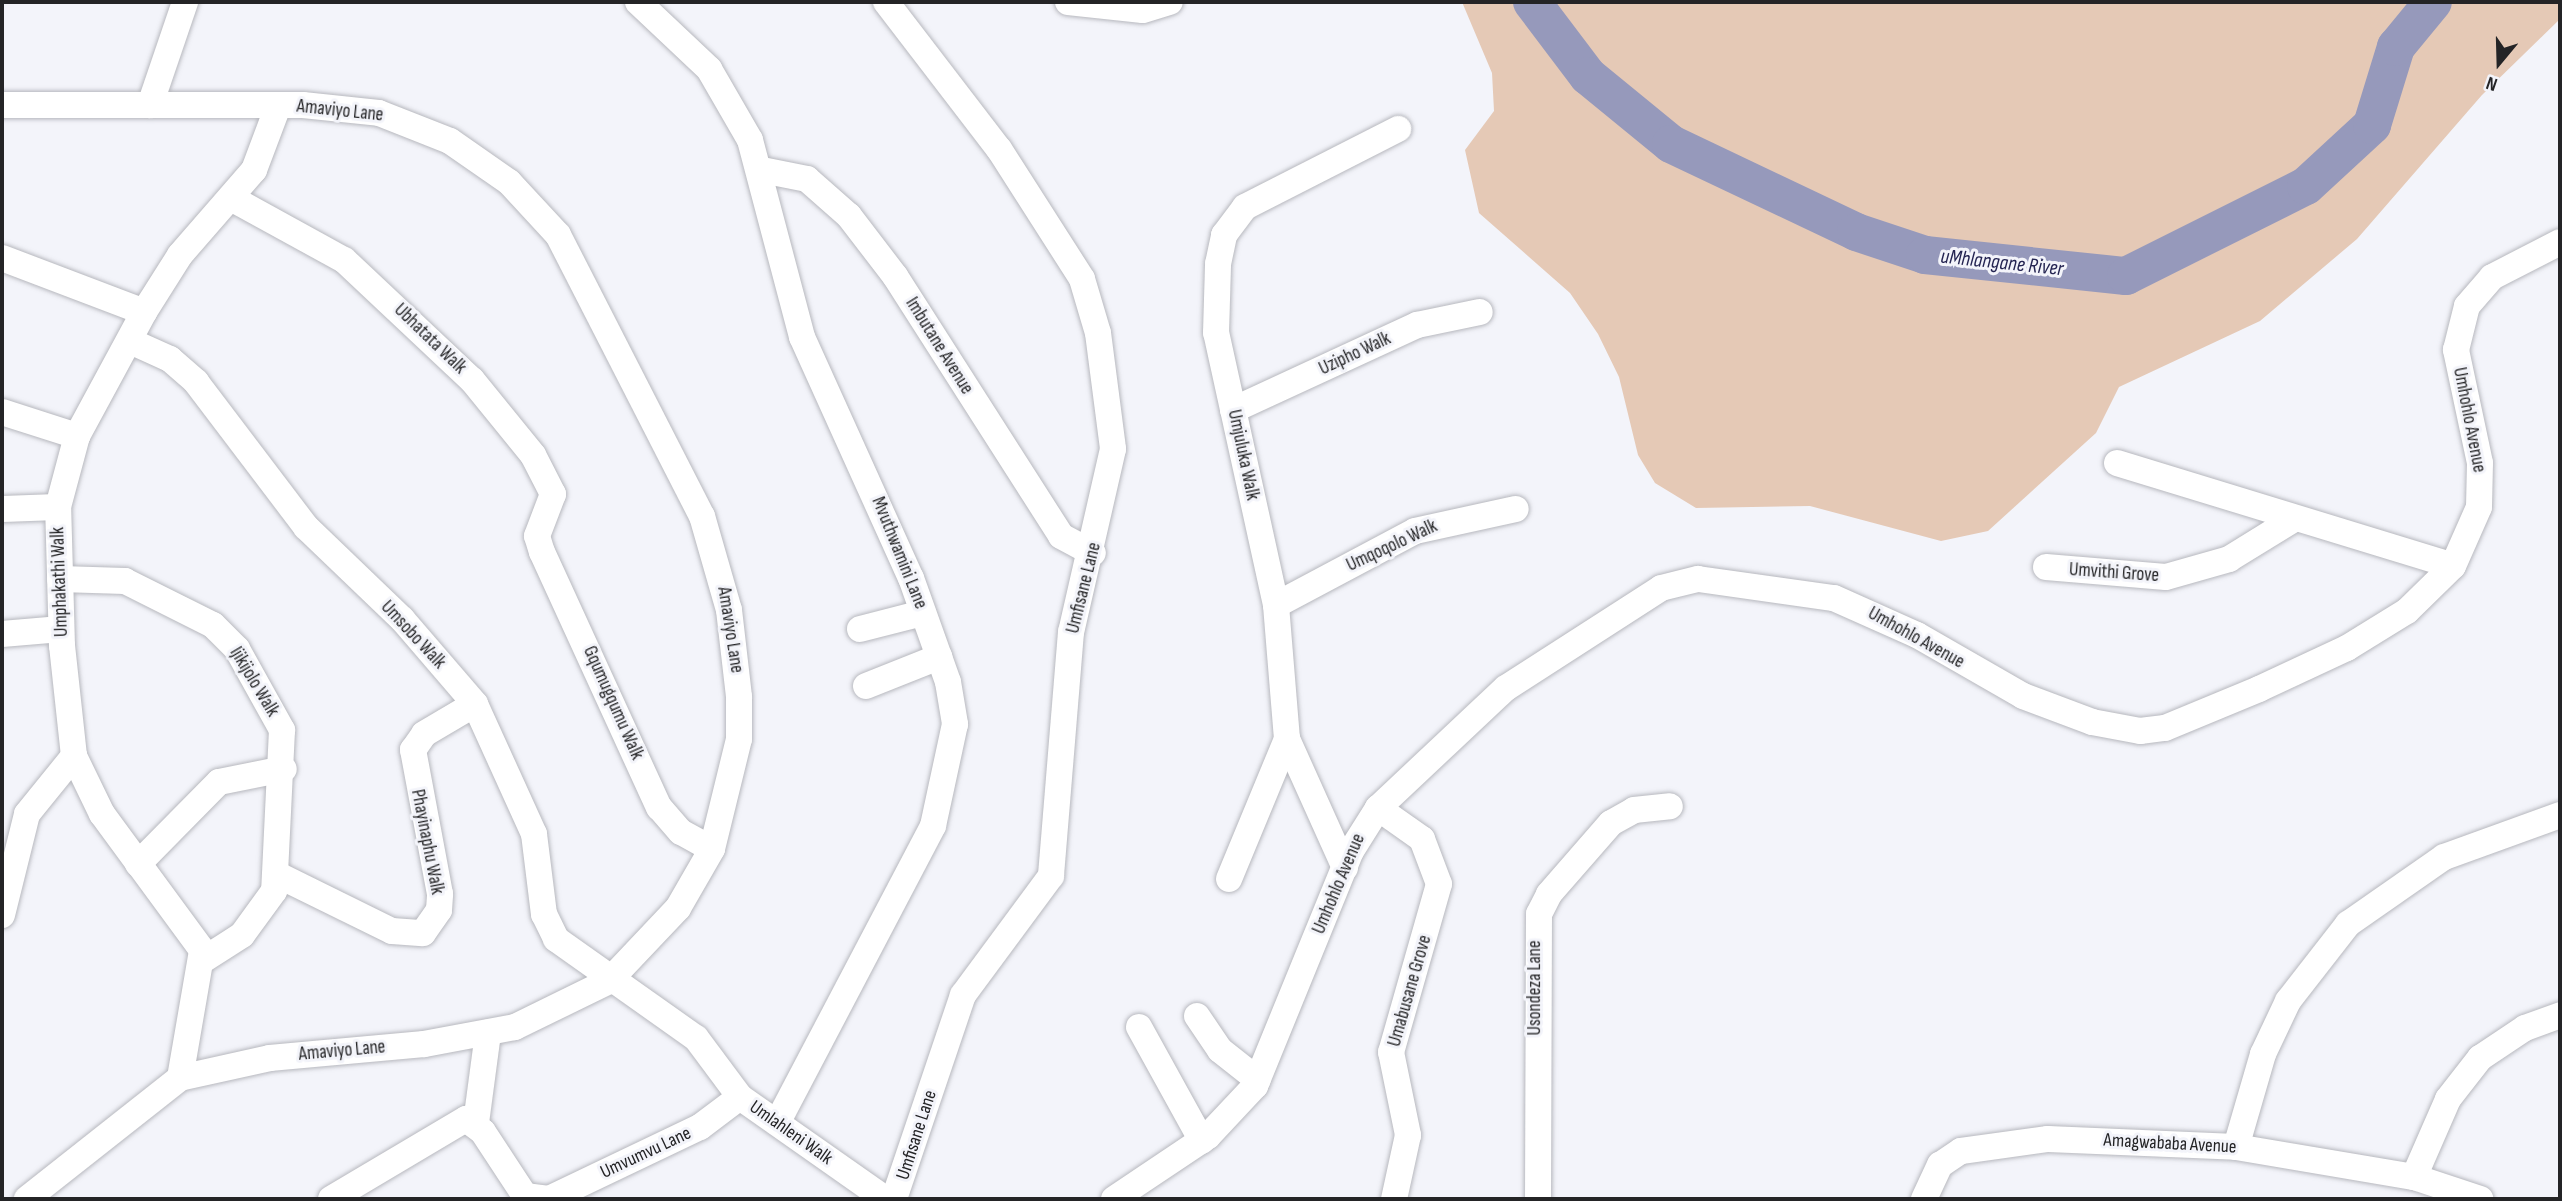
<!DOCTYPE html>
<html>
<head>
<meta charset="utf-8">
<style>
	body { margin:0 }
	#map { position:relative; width:2562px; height:1201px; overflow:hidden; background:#f3f4fa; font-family:"Sofia Sans Condensed",sans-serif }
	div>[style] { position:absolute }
	.green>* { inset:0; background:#e5c9b6 }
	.river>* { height:38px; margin:-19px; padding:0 19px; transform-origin:19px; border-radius:19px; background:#9699bb }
	.roads { filter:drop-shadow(0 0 2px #b7b8be) drop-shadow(0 0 2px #b7b8be) }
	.minor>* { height:26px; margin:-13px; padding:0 13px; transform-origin:13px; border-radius:13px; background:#fff }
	span { translate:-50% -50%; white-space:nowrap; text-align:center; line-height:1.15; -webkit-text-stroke:6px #f3f4fa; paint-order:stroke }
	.street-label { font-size:19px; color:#242426 }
	.water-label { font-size:21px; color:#252552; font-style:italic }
	.frame { position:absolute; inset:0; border:4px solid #242426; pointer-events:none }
	.north { position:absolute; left:2464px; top:28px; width:70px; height:70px; -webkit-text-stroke:5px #f3f4fa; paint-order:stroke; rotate:199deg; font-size:19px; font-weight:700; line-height:28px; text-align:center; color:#242426 }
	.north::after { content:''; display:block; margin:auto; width:24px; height:32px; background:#242426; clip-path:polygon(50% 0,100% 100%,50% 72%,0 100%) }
</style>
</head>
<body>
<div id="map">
	<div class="green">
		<div style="clip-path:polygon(1462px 2px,2560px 2px,2560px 19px,2482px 95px,2357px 239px,2260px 321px,2119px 387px,2096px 433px,1988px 531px,1941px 541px,1810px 506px,1696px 508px,1655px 483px,1638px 455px,1619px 377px,1598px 334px,1570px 293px,1479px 213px,1465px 150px,1494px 111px,1492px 73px)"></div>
	</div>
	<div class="river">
		<div style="left:1532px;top:2px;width:93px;rotate:52.9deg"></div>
		<div style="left:1588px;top:76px;width:107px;rotate:39.3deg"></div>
		<div style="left:1671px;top:144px;width:205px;rotate:25.4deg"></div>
		<div style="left:1856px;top:232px;width:73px;rotate:18.4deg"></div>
		<div style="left:1925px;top:255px;width:202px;rotate:6deg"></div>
		<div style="left:2126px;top:276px;width:201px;rotate:-26.6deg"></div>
		<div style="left:2306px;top:186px;width:90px;rotate:-42.7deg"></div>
		<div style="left:2372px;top:125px;width:82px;rotate:-72.9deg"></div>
		<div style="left:2396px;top:47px;width:58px;rotate:-50.6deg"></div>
	</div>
	<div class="roads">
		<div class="minor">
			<div style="left:638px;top:2px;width:98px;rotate:43.3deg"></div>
			<div style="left:709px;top:69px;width:82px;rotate:60deg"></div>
			<div style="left:750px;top:140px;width:204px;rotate:75.2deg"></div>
			<div style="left:802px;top:337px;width:265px;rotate:65.7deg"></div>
			<div style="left:911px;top:578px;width:110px;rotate:70.4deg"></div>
			<div style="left:948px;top:682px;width:43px;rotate:80.5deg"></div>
			<div style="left:955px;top:724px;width:104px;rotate:102.2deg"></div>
			<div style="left:933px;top:826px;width:335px;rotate:117.7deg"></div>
			<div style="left:886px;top:2px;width:185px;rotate:52.5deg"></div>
			<div style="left:999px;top:149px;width:154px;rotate:57.4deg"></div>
			<div style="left:1082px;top:279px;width:56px;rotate:73.5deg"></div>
			<div style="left:1098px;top:333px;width:117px;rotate:82.6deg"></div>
			<div style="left:1113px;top:449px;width:188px;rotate:102.9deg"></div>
			<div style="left:1071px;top:632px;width:245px;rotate:94.7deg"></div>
			<div style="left:1051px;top:876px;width:148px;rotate:126.5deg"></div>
			<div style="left:963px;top:995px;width:215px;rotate:108.7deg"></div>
			<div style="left:1068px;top:2px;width:75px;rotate:6.1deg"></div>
			<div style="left:1143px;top:10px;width:28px;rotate:-17deg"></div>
			<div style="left:2px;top:105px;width:301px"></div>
			<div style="left:303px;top:105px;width:76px;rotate:6deg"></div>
			<div style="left:379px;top:113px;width:76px;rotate:21.5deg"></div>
			<div style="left:450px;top:141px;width:72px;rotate:34.8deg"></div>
			<div style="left:509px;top:182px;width:72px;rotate:47.2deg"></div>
			<div style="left:558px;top:235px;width:316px;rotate:62.9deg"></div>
			<div style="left:702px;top:516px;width:98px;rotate:74deg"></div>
			<div style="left:729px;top:610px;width:88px;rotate:83.4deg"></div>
			<div style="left:739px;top:697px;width:42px;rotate:90deg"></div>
			<div style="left:739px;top:739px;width:113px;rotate:103.8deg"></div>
			<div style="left:712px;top:849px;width:68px;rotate:120deg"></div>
			<div style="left:678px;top:908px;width:100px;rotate:133.4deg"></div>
			<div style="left:609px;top:981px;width:105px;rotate:153.9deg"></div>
			<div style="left:515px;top:1027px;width:93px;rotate:169.4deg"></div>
			<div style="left:424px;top:1044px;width:155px;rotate:174.8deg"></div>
			<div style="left:270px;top:1058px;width:92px;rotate:167.5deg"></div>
			<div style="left:180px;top:1078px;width:195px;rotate:141.7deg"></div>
			<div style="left:150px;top:105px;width:109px;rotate:-71.2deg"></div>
			<div style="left:762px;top:170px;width:46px;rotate:11.3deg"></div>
			<div style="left:807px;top:179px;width:56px;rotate:41.4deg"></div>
			<div style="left:849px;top:216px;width:76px;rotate:52.5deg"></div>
			<div style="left:895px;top:276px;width:308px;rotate:57.4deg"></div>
			<div style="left:1061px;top:536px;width:36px;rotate:28deg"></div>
			<div style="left:231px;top:198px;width:129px;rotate:28.8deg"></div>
			<div style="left:344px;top:260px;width:175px;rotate:43.2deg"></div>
			<div style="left:472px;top:380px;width:97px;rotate:50.9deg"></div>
			<div style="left:533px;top:455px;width:44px;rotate:62.9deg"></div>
			<div style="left:553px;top:494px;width:45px;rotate:110.9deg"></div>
			<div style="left:537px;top:536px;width:17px;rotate:73deg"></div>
			<div style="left:542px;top:552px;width:281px;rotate:65.4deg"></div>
			<div style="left:659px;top:807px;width:33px;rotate:49deg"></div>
			<div style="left:681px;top:832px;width:35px;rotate:29deg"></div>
			<div style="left:2px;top:258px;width:152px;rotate:20.8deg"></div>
			<div style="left:130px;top:341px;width:44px;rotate:24.2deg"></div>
			<div style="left:170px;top:359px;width:35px;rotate:41deg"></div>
			<div style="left:196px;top:382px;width:182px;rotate:52.8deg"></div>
			<div style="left:306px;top:527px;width:133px;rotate:43.8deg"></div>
			<div style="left:402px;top:619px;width:112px;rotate:49.3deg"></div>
			<div style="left:475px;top:704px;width:143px;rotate:65.6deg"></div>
			<div style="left:534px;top:834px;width:81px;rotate:82.9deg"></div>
			<div style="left:544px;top:914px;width:28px;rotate:64deg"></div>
			<div style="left:556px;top:939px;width:171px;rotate:35.3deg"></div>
			<div style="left:696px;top:1038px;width:74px;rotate:53.3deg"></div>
			<div style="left:740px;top:1097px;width:177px;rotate:35.1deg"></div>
			<div style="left:1233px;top:410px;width:203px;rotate:-24.8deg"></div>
			<div style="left:1417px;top:325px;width:64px;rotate:-11.7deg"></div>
			<div style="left:2px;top:412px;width:79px;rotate:17.7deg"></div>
			<div style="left:2117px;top:463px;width:351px;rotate:17deg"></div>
			<div style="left:2px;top:509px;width:56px;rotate:-2deg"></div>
			<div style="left:2046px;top:567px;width:120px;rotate:4.8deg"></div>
			<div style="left:2166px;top:577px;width:66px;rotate:-15.9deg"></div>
			<div style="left:2229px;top:559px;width:76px;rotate:-31.6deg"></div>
			<div style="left:60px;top:579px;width:65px;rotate:1.8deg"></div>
			<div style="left:125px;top:581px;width:98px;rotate:26.6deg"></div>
			<div style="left:213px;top:625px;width:34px;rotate:45deg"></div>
			<div style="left:237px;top:649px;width:93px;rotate:60.9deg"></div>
			<div style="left:282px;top:730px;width:161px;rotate:92.8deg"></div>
			<div style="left:274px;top:891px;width:54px;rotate:126deg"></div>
			<div style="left:242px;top:935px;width:46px;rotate:147.3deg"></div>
			<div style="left:1276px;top:605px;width:157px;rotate:-28deg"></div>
			<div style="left:1415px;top:531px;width:103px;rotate:-12.3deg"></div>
			<div style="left:860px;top:629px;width:65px;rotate:-14.3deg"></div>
			<div style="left:2px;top:634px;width:59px;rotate:-4.8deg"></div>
			<div style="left:866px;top:686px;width:79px;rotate:-21.7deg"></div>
			<div style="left:1378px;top:808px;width:54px;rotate:35.2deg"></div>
			<div style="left:1422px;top:839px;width:48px;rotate:69.3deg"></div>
			<div style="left:1439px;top:884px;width:175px;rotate:105.9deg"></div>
			<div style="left:1391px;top:1052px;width:85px;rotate:78.4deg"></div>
			<div style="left:1408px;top:1135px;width:66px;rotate:102.3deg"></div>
			<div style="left:138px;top:864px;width:115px;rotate:-45.4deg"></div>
			<div style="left:219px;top:782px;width:66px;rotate:-11.3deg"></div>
			<div style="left:1345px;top:868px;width:141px;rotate:-114.2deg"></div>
			<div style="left:1287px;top:739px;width:134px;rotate:-94.7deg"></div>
			<div style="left:1276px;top:605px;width:279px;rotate:-102.4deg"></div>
			<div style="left:1216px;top:333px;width:69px;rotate:-88.3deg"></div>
			<div style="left:1218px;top:264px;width:30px;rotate:-78deg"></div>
			<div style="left:1224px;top:235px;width:35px;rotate:-53deg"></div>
			<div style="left:1245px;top:207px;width:172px;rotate:-27deg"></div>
			<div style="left:278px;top:875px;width:127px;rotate:26.2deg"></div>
			<div style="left:392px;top:931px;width:31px;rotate:4deg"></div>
			<div style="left:423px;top:933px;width:28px;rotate:-55deg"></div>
			<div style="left:439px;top:910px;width:16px;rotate:-86deg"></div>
			<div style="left:440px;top:894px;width:147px;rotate:-100.6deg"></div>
			<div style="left:413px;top:750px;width:19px;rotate:-55deg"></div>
			<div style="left:424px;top:734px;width:59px;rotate:-30.5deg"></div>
			<div style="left:1229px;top:879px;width:152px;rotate:-67.5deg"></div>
			<div style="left:2px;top:915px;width:104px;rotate:-76.1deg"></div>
			<div style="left:27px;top:814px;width:75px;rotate:-51deg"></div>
			<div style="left:1197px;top:1016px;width:41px;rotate:55.9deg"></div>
			<div style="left:1220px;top:1050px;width:48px;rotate:38.3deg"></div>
			<div style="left:1139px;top:1027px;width:130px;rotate:61.1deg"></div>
			<div style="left:180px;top:1078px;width:130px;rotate:-80.2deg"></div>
			<div style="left:202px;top:950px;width:169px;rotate:-126.3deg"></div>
			<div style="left:102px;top:814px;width:64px;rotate:-115.8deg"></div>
			<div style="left:74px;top:756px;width:111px;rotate:-96.2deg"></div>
			<div style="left:62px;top:646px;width:139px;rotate:-91.6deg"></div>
			<div style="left:58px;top:507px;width:73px;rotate:-75deg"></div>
			<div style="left:77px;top:436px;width:141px;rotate:-61.6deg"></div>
			<div style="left:144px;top:312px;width:67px;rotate:-57.7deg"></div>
			<div style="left:180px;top:255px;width:113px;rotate:-49deg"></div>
			<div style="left:254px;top:170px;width:68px;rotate:-69.4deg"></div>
			<div style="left:476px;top:1123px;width:91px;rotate:-82.4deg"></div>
			<div style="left:2236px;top:1147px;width:97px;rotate:-73.8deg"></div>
			<div style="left:2263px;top:1054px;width:59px;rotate:-64.7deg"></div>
			<div style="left:2288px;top:1001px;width:98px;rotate:-52.1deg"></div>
			<div style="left:2348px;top:924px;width:117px;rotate:-34.9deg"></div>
			<div style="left:2444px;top:857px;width:123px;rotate:-19.9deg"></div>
			<div style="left:2414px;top:1177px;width:85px;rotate:-66.4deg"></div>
			<div style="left:2448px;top:1099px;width:52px;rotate:-52deg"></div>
			<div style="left:2480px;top:1058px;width:54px;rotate:-33.7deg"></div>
			<div style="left:2525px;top:1028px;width:37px;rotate:-20deg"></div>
			<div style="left:331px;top:1199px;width:157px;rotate:-30.7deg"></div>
			<div style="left:466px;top:1119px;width:21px;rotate:37deg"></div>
			<div style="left:483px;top:1132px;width:77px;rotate:56.7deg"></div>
			<div style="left:525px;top:1196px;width:24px;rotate:7deg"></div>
			<div style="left:549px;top:1199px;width:167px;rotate:-25.5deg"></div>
			<div style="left:700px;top:1127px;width:50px;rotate:-36.9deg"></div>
			<div style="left:1114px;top:1199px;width:113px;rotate:-33.8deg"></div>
			<div style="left:1208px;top:1136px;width:69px;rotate:-46.8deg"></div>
			<div style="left:1255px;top:1086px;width:254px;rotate:-67.8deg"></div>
			<div style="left:1351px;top:851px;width:51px;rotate:-57.9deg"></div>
			<div style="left:1378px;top:808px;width:175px;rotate:-43.2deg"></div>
			<div style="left:1506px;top:688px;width:184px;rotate:-32.8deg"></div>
			<div style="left:1661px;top:588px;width:38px;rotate:-14deg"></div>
			<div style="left:1698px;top:579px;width:137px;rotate:8deg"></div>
			<div style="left:1834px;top:598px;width:91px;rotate:24deg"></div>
			<div style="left:1917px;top:635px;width:122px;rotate:29.9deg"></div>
			<div style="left:2023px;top:696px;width:74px;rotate:20.6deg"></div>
			<div style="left:2092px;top:722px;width:49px;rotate:10.6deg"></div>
			<div style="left:2140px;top:731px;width:25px;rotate:-7deg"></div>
			<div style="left:2165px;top:728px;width:102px;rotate:-22.5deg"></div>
			<div style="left:2259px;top:689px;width:97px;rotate:-25deg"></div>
			<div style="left:2347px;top:648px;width:70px;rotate:-31.7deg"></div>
			<div style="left:2407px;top:611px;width:64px;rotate:-44.4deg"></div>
			<div style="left:2453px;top:566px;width:64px;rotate:-66.2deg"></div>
			<div style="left:2479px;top:507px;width:44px;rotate:-88.7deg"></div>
			<div style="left:2480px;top:463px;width:116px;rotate:-102deg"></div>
			<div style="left:2456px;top:350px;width:45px;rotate:-76deg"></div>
			<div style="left:2467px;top:306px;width:38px;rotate:-49deg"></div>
			<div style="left:2492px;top:277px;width:76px;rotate:-27.2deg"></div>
			<div style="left:1538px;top:1199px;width:285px;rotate:-89.8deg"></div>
			<div style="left:1539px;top:914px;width:22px;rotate:-63deg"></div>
			<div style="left:1549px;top:894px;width:94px;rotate:-48.9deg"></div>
			<div style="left:1611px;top:823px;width:26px;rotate:-29deg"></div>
			<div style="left:1634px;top:810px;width:36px;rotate:-6deg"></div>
			<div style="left:1924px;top:1199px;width:38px;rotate:-65deg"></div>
			<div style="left:1940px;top:1165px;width:25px;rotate:-34deg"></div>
			<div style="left:1961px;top:1151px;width:88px;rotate:-7.9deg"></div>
			<div style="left:2048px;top:1139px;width:188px;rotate:2.4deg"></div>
			<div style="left:2236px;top:1147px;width:181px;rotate:9.6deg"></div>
			<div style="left:2414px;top:1177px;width:70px;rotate:18.4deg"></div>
		</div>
	</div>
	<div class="street-label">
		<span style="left:340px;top:111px;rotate:6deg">Amaviyo Lane</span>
		<span style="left:430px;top:339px;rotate:44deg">Ubhatata Walk</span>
		<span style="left:939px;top:346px;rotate:58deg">Imbutane Avenue</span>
		<span style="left:1355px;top:354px;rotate:-25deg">Uzipho Walk</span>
		<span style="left:2469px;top:420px;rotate:79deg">Umhohlo Avenue</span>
		<span style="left:1243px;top:455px;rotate:78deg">Umjuluka Walk</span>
		<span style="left:1392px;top:546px;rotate:-25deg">Umqoqolo Walk</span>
		<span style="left:899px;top:553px;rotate:68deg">Mvuthwamini Lane</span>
		<span style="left:2114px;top:573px;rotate:4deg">Umvithi Grove</span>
		<span style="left:60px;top:582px;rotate:-92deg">Umphakathi Walk</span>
		<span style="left:1084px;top:588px;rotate:-76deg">Umfisane Lane</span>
		<span style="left:730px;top:630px;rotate:81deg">Amaviyo Lane</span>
		<span style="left:413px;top:635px;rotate:47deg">Umsobo Walk</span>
		<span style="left:1916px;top:638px;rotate:29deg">Umhohlo Avenue</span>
		<span style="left:254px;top:682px;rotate:59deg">Ijikijolo Walk</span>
		<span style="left:613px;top:703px;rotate:66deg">Gqumugqumu Walk</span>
		<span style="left:427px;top:842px;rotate:79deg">Phayinaphu Walk</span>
		<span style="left:1339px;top:884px;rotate:-67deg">Umhohlo Avenue</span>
		<span style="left:1535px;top:988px;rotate:-90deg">Usondeza Lane</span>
		<span style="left:1410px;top:991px;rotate:-74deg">Umabusane Grove</span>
		<span style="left:342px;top:1051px;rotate:-5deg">Amaviyo Lane</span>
		<span style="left:791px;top:1133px;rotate:35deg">Umlahleni Walk</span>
		<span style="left:917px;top:1135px;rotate:-72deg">Umfisane Lane</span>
		<span style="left:2170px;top:1144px;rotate:3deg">Amagwababa Avenue</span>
		<span style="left:646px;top:1153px;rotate:-25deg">Umvumvu Lane</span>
	</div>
	<div class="water-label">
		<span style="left:2002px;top:263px;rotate:6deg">uMhlangane River</span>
	</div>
	<div class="frame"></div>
	<div class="north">N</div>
</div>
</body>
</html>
